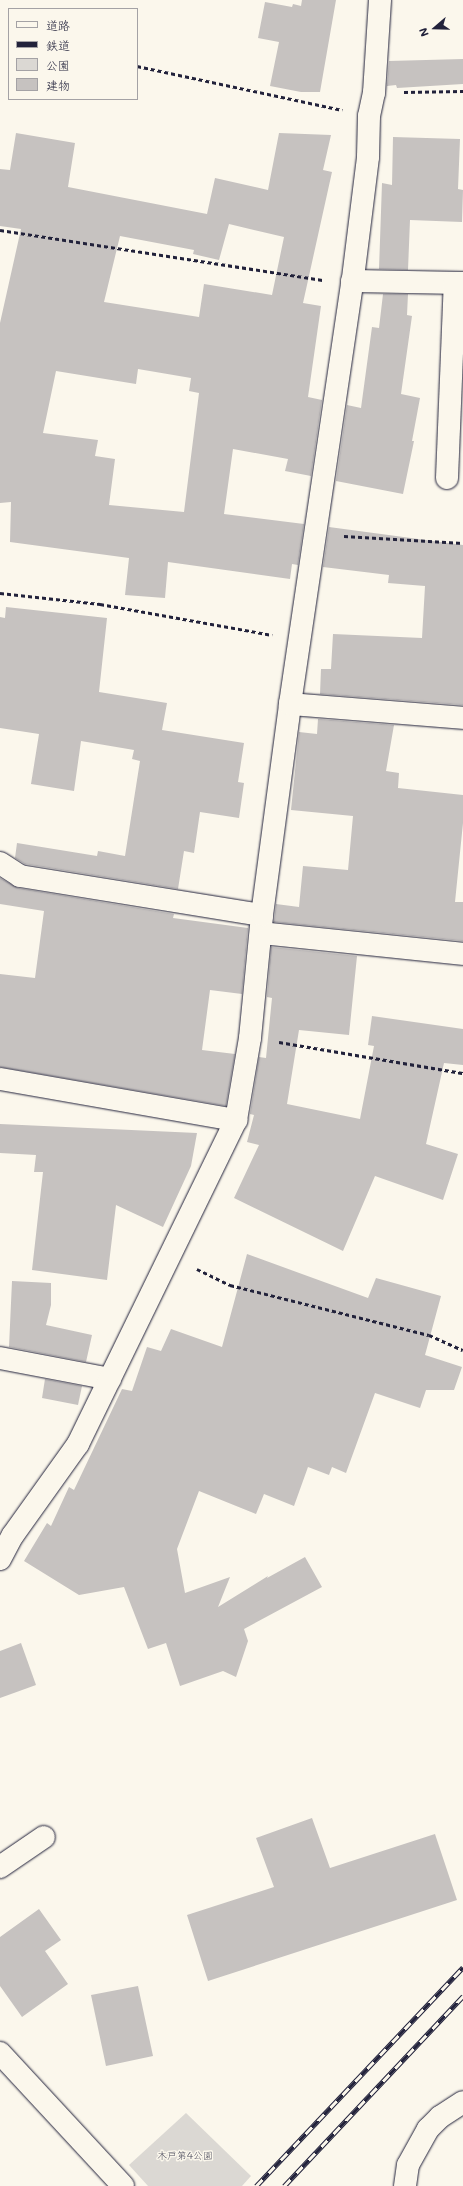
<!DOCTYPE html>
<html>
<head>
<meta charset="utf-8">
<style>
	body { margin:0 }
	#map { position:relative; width:463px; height:2186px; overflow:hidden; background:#fbf7ec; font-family:Mali,"Klee One",sans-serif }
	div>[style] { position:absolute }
	.green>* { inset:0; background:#dbd8d3 }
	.building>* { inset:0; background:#c6c2c0 }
	.path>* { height:2.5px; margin-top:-1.25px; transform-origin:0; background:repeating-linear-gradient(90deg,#22223b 0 4px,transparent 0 7px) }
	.roads { filter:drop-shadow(0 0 1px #22223b) drop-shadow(0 0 1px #22223b) }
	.street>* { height:22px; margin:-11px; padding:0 11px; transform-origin:11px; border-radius:11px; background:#fbf7ec }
	.secondary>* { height:22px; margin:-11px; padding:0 11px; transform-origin:11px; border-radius:11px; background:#fbf7ec }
	.rail>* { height:4.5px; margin-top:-2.25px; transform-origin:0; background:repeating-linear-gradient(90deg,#fbf7ec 0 9px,#22223b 0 18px); box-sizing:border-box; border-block:1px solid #22223b }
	span { translate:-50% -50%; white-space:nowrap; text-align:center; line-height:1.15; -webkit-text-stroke:3px #fbf7ec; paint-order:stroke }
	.park-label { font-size:10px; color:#505061 }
	.legend { position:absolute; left:8px; top:8px; width:130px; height:92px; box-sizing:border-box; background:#fbf7ec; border:1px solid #a4a2a5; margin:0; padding:5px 7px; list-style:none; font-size:12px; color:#22223b }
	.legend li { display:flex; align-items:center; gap:8px; height:20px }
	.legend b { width:20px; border:1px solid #a4a2a5 }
	.north { position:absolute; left:415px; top:8px; width:40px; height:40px; -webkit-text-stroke:3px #fbf7ec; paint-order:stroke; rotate:250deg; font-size:11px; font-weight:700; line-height:16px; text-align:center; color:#22223b }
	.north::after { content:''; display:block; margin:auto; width:14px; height:18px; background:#22223b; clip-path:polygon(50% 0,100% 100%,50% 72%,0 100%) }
</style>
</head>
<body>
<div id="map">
	<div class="green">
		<div style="clip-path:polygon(186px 2113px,251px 2176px,242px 2186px,148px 2186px,129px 2165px)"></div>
	</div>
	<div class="building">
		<div style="clip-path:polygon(302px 0,336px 0,320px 92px,301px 92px,270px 86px,279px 42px,258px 38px,265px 2px,292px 7px,293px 4px,301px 6px)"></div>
		<div style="clip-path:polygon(463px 59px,463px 84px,397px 88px,396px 85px,387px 86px,389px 61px)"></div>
		<div style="clip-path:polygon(evenodd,16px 133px,75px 143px,68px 187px,207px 214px,215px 178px,268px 190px,279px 133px,331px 135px,323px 170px,332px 172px,303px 303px,321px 306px,308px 397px,322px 400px,311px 476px,285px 471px,288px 459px,233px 449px,224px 514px,304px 524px,298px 565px,292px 564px,290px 579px,168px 562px,165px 598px,125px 595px,129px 558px,10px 542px,11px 502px,0 503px,0 323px,21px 229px,0 226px,0 169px,10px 170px,16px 133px,229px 224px,284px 237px,272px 295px,204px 284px,199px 317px,104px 302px,120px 236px,194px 250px,193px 254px,219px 260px,229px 224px,16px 133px,138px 369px,191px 378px,189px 391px,199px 393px,184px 512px,109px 505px,115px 459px,95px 456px,98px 440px,43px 433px,56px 371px,136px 384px,138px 369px)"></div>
		<div style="clip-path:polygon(393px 137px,460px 139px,458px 189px,463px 190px,462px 222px,410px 220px,408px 270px,379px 269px,382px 183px,392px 185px)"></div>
		<div style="clip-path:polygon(383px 294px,408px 294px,407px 315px,412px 316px,401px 394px,420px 398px,412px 441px,414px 441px,403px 494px,336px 481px,347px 405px,361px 408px,372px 327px,379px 328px)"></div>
		<div style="clip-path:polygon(329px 527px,463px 545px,463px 705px,320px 694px,321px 669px,331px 669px,333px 634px,422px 638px,425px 586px,388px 583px,389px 575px,323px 567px)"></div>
		<div style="clip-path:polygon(6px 607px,107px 618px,99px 692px,167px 703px,162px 730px,244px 743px,238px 782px,244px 783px,239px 818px,200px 812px,194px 853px,184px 851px,178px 889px,25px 864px,15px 858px,17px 843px,97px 856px,98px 851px,125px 856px,140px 761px,132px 759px,134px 750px,81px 741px,74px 791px,31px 784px,39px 734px,0 728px,0 617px,5px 618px)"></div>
		<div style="clip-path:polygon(318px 719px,394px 725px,386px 771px,399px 773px,398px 788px,463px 795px,463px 823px,455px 902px,463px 902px,463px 941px,274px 922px,276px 904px,299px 907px,303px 866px,348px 870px,353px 816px,291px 810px,299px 732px,317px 734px)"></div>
		<div style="clip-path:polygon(0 878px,18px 888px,174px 914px,173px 918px,248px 928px,242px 994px,210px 990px,202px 1050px,235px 1054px,226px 1106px,0 1067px,0 974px,35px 978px,44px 911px,0 904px)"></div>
		<div style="clip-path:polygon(271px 947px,357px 956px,349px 1035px,299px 1030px,287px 1104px,360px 1119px,374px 1046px,368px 1045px,372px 1016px,463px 1029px,463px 1065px,444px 1063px,426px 1144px,458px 1154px,443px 1200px,375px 1176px,343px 1251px,234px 1198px,259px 1145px,247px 1142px,254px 1115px,250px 1114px,259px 1057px,266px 1058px,272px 998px,267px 997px)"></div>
		<div style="clip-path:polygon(0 1124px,197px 1133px,191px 1166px,163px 1227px,116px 1205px,107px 1280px,32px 1270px,43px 1172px,34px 1172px,36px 1155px,0 1153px)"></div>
		<div style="clip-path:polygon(247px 1254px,368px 1298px,376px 1278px,441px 1296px,425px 1355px,462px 1367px,454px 1390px,426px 1390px,420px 1408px,375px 1393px,346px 1473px,332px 1467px,329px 1475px,308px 1467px,294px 1506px,264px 1494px,256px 1514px,199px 1491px,177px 1549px,185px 1593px,230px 1577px,218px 1607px,268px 1576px,267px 1578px,305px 1557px,322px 1587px,244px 1629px,248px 1641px,236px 1677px,223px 1671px,180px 1686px,166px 1643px,148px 1649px,124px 1587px,79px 1595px,24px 1561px,47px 1523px,51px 1526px,69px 1487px,74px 1490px,122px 1389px,132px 1391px,147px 1347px,161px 1351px,171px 1329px,222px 1347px)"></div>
		<div style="clip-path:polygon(12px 1281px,51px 1283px,51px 1305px,46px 1325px,92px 1335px,86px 1362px,9px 1347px)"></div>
		<div style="clip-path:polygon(45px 1379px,82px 1386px,78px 1405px,42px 1398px)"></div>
		<div style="clip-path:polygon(21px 1643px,36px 1685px,0 1698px,0 1651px)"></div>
		<div style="clip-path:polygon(312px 1818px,330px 1868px,435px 1834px,457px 1900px,208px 1981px,187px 1915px,274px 1887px,256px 1838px)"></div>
		<div style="clip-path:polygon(39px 1909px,61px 1940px,45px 1951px,68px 1984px,22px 2017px,0 1986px,0 1937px)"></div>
		<div style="clip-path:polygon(138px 1986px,153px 2056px,106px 2066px,91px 1995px)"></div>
	</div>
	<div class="path">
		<div style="left:137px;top:66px;width:210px;rotate:12.1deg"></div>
		<div style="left:404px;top:92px;width:59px;rotate:-1deg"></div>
		<div style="left:0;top:230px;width:328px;rotate:8.8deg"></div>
		<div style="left:344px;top:536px;width:119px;rotate:3.4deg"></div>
		<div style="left:0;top:593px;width:101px;rotate:6.3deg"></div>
		<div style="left:100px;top:604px;width:175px;rotate:10.2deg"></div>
		<div style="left:279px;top:1042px;width:187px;rotate:9.6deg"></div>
		<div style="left:197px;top:1269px;width:37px;rotate:26deg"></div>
		<div style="left:230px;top:1285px;width:205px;rotate:14.1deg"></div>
		<div style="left:429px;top:1335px;width:37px;rotate:24deg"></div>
	</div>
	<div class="roads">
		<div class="street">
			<div style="left:352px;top:281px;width:111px;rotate:1deg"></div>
			<div style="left:447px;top:478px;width:195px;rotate:-87.7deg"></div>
			<div style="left:290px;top:704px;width:174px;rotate:4.6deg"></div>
			<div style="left:0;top:863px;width:24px;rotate:33deg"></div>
			<div style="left:20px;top:876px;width:245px;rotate:9.2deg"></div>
			<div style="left:261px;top:933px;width:203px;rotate:5.9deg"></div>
			<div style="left:0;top:1079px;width:240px;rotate:9.9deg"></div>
			<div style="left:0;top:1358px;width:112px;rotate:10.8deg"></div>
			<div style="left:0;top:1559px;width:27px;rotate:-62deg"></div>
			<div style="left:13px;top:1535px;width:112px;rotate:-54.5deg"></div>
			<div style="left:78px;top:1444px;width:360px;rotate:-64deg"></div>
			<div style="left:236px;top:1120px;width:83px;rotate:-80.3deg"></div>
			<div style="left:250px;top:1038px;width:124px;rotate:-84.4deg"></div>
			<div style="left:262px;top:915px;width:213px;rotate:-82.4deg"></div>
			<div style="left:290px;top:704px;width:423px;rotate:-81.6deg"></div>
			<div style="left:352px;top:286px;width:130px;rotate:-82.9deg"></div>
			<div style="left:368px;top:157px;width:41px;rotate:-88.6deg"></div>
			<div style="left:369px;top:116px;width:24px;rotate:-78deg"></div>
			<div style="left:374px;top:93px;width:93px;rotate:-86.3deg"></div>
			<div style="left:0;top:1867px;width:53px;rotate:-34.3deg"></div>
		</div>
		<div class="secondary">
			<div style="left:0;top:2053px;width:181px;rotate:47.2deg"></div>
			<div style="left:405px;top:2186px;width:21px;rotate:-82deg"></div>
			<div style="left:408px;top:2165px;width:41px;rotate:-60.9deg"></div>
			<div style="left:428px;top:2129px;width:17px;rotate:-45deg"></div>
			<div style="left:440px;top:2117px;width:27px;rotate:-33deg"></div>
		</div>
	</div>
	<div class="rail">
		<div style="left:256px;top:2186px;width:301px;rotate:-46.6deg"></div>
		<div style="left:284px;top:2186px;width:261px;rotate:-46.7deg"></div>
	</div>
	<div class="park-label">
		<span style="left:185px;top:2156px">木戸第4公園</span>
	</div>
	<ul class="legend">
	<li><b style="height:5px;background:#fbf7ec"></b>道路</li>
	<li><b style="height:5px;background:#22223b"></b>鉄道</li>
	<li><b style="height:11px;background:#dbd8d3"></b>公園</li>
	<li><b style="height:11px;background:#c6c2c0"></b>建物</li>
	</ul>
	<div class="north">N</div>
</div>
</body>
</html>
